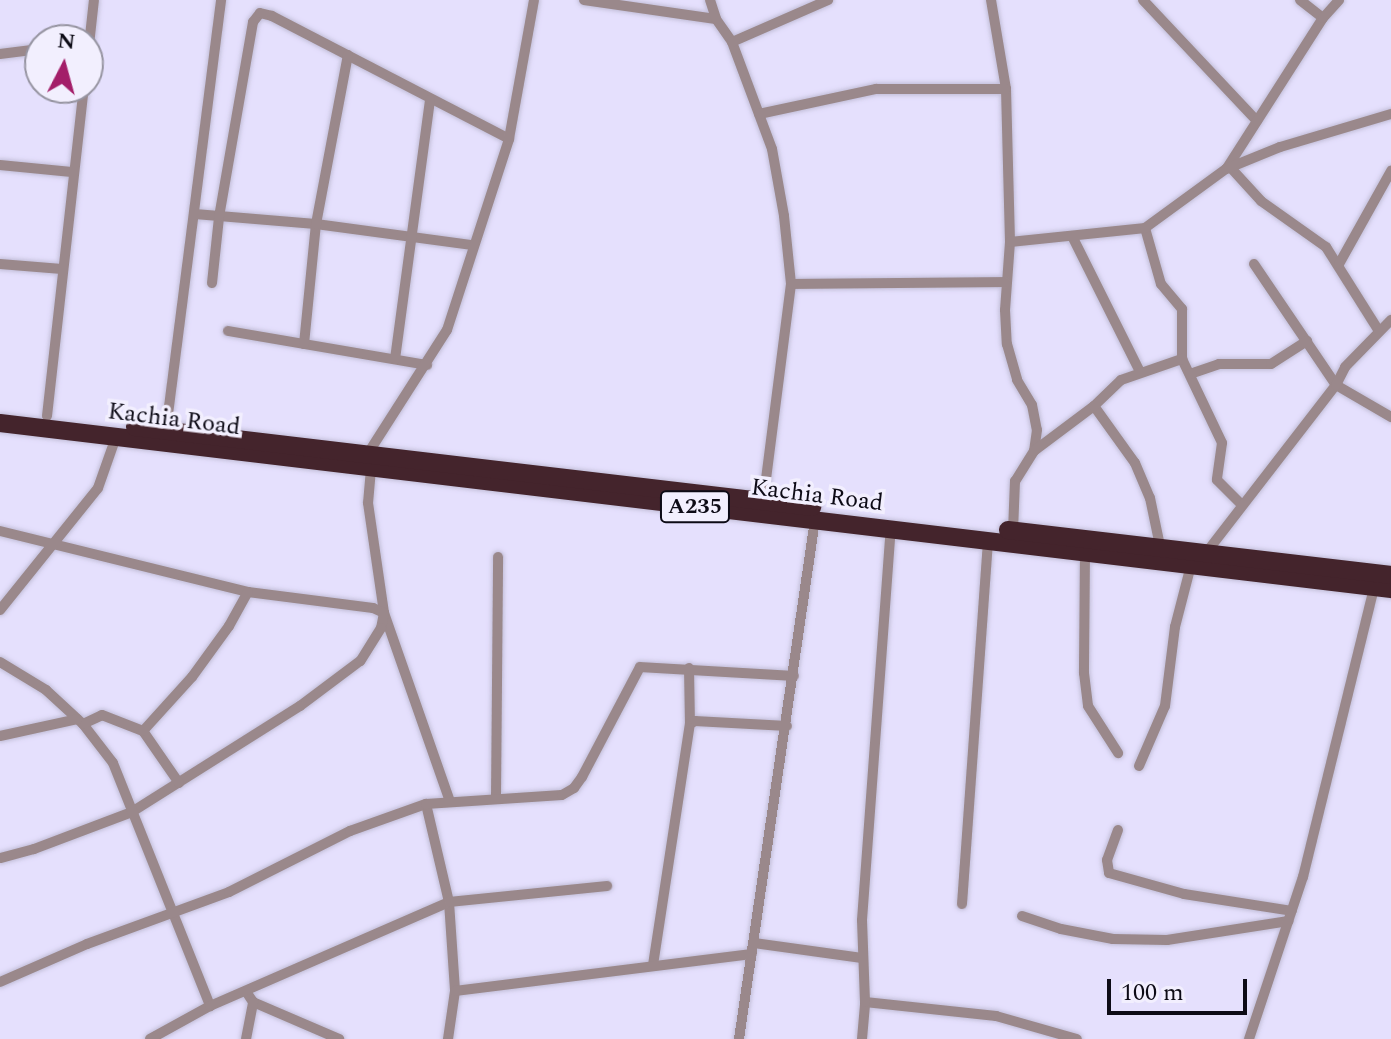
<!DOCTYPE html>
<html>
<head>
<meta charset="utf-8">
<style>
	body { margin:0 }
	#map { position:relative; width:1391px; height:1039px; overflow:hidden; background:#e5e0fd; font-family:Spectral,serif }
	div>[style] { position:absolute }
	.roads { filter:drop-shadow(0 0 2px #c2bed8) drop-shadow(0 0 2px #c2bed8) }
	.street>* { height:10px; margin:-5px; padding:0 5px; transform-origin:5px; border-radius:5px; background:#9a888b }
	.highway>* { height:18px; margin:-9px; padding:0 9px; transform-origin:9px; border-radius:9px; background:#44242c }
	span { translate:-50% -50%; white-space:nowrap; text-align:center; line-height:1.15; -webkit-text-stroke:7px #f2effe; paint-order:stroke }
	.shield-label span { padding:2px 6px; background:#f2effe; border:2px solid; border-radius:6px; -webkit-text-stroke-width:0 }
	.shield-label { font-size:22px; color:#0d0b16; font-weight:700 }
	.street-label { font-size:24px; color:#0d0b16 }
	.north { position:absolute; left:24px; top:24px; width:80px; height:80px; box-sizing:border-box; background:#f2effe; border:2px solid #9694a1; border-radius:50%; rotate:6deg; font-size:22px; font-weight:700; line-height:32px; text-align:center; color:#0d0b16 }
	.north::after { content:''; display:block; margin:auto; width:28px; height:36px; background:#a31e69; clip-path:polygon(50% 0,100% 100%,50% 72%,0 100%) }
	.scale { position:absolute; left:1107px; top:979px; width:140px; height:36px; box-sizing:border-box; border:4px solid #0d0b16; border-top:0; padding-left:10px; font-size:24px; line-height:28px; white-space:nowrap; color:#0d0b16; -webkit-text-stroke:6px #f2effe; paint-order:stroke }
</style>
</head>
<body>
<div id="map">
	<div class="roads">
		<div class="street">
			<div style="left:584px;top:0;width:133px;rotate:8.2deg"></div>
			<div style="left:716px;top:19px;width:28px;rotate:55deg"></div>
			<div style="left:732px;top:42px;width:114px;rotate:69.5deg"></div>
			<div style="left:772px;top:149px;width:68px;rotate:79.8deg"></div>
			<div style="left:784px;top:216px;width:68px;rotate:84.1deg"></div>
			<div style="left:791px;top:284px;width:220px;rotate:97.3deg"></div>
			<div style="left:710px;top:0;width:20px;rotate:72deg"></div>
			<div style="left:991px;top:0;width:90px;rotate:80.4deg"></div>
			<div style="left:1006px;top:89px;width:153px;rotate:88.5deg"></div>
			<div style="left:1010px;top:242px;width:68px;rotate:94.2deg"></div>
			<div style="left:1005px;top:310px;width:34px;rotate:87deg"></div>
			<div style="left:1007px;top:344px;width:37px;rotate:74deg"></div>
			<div style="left:1017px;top:380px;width:29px;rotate:59deg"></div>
			<div style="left:1032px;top:405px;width:25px;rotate:79deg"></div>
			<div style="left:1037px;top:430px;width:21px;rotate:98deg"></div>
			<div style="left:1034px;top:451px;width:36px;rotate:122deg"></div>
			<div style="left:1015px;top:481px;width:50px;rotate:92.3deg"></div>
			<div style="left:1143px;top:0;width:166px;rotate:46.7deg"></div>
			<div style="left:1300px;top:0;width:29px;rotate:38deg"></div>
			<div style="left:732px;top:42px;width:105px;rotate:-23.6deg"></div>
			<div style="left:0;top:54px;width:40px;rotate:-7.1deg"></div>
			<div style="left:88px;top:54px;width:54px;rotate:-83.7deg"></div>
			<div style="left:759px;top:114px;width:120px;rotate:-12.1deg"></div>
			<div style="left:876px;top:89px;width:130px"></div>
			<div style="left:0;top:165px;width:72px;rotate:5.6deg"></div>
			<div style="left:1230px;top:167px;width:46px;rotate:47.6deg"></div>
			<div style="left:1261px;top:201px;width:80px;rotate:35.3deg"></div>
			<div style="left:1326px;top:247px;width:99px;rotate:57.8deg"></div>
			<div style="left:1227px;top:168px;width:178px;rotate:-57.4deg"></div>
			<div style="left:1323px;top:18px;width:24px;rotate:-48deg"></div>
			<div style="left:195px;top:214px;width:121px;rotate:4.7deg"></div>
			<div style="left:316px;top:224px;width:156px;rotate:7.7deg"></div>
			<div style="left:1145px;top:228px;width:58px;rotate:74.1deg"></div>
			<div style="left:1161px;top:284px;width:33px;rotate:50deg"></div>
			<div style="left:1182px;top:309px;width:50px;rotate:90deg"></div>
			<div style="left:1182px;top:359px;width:93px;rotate:64.5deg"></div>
			<div style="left:1222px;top:443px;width:37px;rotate:98deg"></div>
			<div style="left:1217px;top:480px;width:35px;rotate:45deg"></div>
			<div style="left:1073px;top:238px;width:150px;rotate:63.4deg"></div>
			<div style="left:1010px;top:242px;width:136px;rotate:-5.9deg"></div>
			<div style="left:1145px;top:228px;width:100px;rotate:-36.1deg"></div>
			<div style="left:1226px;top:169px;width:58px;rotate:-22.2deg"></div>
			<div style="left:1280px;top:147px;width:116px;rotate:-16.6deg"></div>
			<div style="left:0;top:264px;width:62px;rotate:4.6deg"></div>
			<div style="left:1254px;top:264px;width:146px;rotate:55.9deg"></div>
			<div style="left:1336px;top:385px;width:64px;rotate:30.2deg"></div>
			<div style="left:1339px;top:264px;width:107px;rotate:-60.8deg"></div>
			<div style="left:212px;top:283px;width:66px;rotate:-83.9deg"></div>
			<div style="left:219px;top:217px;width:198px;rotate:-80.1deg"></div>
			<div style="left:253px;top:22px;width:11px;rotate:-52deg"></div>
			<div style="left:260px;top:13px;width:12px;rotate:14deg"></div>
			<div style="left:272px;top:16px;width:267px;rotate:27.4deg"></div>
			<div style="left:791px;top:284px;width:215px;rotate:-0.5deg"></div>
			<div style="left:228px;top:331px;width:202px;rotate:9.7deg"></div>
			<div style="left:304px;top:344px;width:121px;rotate:-84.3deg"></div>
			<div style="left:316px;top:224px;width:172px;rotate:-79.3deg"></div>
			<div style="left:395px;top:359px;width:261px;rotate:-82.3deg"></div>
			<div style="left:1190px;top:374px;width:31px;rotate:-19deg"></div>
			<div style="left:1219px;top:364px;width:52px"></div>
			<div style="left:1271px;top:364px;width:43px;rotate:-32.6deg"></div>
			<div style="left:1094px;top:406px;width:70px;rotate:54.3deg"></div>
			<div style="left:1135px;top:463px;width:38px;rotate:67deg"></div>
			<div style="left:1150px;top:498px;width:49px;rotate:78.2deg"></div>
			<div style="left:47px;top:416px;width:330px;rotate:-83.6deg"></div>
			<div style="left:166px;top:430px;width:434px;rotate:-82.7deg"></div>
			<div style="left:1034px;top:451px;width:75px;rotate:-36.9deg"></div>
			<div style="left:1094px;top:406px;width:37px;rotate:-44deg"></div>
			<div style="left:1121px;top:380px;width:65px;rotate:-19deg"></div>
			<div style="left:367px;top:455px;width:148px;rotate:-57.4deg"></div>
			<div style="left:447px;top:330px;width:201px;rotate:-72deg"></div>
			<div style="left:509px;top:139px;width:141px;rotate:-79.8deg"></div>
			<div style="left:371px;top:469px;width:34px;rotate:95deg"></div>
			<div style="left:368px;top:503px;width:111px;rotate:81.7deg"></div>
			<div style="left:384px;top:613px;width:199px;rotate:70.7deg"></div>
			<div style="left:0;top:531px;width:255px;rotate:13.8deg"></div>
			<div style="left:248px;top:592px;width:126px;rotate:7.3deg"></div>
			<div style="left:373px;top:608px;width:12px;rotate:24deg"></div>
			<div style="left:384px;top:613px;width:15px;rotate:101deg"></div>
			<div style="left:381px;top:628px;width:39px;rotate:122deg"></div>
			<div style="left:360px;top:661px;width:75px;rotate:143.1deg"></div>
			<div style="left:300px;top:706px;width:199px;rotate:147.8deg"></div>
			<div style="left:132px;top:812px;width:105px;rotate:159.3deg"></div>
			<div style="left:34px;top:849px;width:35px;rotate:165deg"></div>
			<div style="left:1085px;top:552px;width:121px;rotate:90.5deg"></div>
			<div style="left:1084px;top:673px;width:33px;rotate:83deg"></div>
			<div style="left:1088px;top:706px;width:56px;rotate:57.4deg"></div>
			<div style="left:1206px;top:553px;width:212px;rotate:-52.3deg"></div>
			<div style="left:1336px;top:385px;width:20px;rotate:-63deg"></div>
			<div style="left:1345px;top:367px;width:66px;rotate:-45.6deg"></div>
			<div style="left:0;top:610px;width:156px;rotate:-51.2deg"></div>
			<div style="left:98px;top:488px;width:54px;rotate:-70.6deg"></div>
			<div style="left:0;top:662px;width:54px;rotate:31.3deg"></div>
			<div style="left:46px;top:690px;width:50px;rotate:42.6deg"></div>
			<div style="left:83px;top:724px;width:49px;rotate:52.4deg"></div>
			<div style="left:113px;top:763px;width:262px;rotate:68.2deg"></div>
			<div style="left:689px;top:668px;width:56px;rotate:89deg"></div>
			<div style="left:83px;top:724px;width:21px;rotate:-25deg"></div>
			<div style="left:102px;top:715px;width:44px;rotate:21.3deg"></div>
			<div style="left:0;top:736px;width:79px;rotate:-12.4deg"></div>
			<div style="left:1139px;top:766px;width:65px;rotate:-66.6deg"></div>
			<div style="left:1165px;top:706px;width:80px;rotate:-82.8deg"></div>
			<div style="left:1175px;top:627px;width:64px;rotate:-75.5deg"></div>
			<div style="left:179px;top:783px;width:63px;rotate:-124.7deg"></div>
			<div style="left:143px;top:731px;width:73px;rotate:-47.8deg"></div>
			<div style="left:192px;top:677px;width:63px;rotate:-54deg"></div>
			<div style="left:229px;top:626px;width:39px;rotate:-61deg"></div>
			<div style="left:496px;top:798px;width:241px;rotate:-89.5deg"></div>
			<div style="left:426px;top:804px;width:101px;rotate:76.8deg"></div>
			<div style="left:449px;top:902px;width:89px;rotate:86.1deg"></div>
			<div style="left:455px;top:991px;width:49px;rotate:98.3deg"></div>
			<div style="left:1118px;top:830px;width:32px;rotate:110deg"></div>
			<div style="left:1107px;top:860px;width:13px;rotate:81deg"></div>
			<div style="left:1109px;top:873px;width:78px;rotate:15.6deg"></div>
			<div style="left:1184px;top:894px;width:109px;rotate:8.9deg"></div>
			<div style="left:962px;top:904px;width:365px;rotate:-85.9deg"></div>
			<div style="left:1022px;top:916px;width:41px;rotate:18.4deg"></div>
			<div style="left:1061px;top:929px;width:53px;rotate:10.9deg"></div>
			<div style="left:1113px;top:939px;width:54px;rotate:1.1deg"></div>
			<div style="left:1167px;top:940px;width:123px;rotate:-8.9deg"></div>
			<div style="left:754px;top:943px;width:109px;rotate:7.9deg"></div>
			<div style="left:653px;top:965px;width:244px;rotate:-81.3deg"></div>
			<div style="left:690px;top:724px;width:6px;rotate:-31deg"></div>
			<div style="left:695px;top:721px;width:92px;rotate:3.1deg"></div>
			<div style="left:0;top:982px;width:95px;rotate:-23.6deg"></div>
			<div style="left:87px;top:944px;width:151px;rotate:-20.1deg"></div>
			<div style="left:229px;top:892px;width:136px;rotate:-26.8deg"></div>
			<div style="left:350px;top:831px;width:81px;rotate:-19.6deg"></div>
			<div style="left:426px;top:804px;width:136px;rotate:-3.8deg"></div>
			<div style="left:562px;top:795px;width:14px;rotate:-30deg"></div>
			<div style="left:574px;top:788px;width:14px;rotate:-54deg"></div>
			<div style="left:582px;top:777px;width:124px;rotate:-62.2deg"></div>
			<div style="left:640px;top:667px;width:154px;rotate:3.3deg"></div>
			<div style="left:455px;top:991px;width:299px;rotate:-7.1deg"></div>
			<div style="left:247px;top:993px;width:11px;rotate:56deg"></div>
			<div style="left:253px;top:1002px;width:94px;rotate:23.3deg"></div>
			<div style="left:865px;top:1002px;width:132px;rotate:6.1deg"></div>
			<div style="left:996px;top:1016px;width:84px;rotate:15.9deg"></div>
			<div style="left:150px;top:1039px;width:68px;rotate:-28.8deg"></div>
			<div style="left:210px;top:1006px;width:261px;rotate:-23.5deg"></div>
			<div style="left:449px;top:902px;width:159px;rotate:-5.8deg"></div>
			<div style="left:246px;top:1039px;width:38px;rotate:-79deg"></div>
			<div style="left:739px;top:1039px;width:525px;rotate:-81.67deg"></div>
			<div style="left:862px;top:1039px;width:37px;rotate:-85deg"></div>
			<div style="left:865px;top:1002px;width:82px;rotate:-92.1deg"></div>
			<div style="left:862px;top:920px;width:392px;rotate:-85.8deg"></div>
			<div style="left:1249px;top:1039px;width:171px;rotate:-71.6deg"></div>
			<div style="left:1303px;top:877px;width:299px;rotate:-76.2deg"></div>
		</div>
		<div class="highway">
			<div style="left:0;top:423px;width:1401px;rotate:6.81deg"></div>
			<div style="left:135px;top:427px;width:682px;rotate:6.74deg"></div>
			<div style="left:1008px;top:530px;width:386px;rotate:6.7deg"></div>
		</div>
	</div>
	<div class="shield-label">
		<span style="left:695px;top:507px">A235</span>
	</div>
	<div class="street-label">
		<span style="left:174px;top:420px;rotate:7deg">Kachia Road</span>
		<span style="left:817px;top:496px;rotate:7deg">Kachia Road</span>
	</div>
	<div class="north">N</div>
	<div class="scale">100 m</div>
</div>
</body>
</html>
